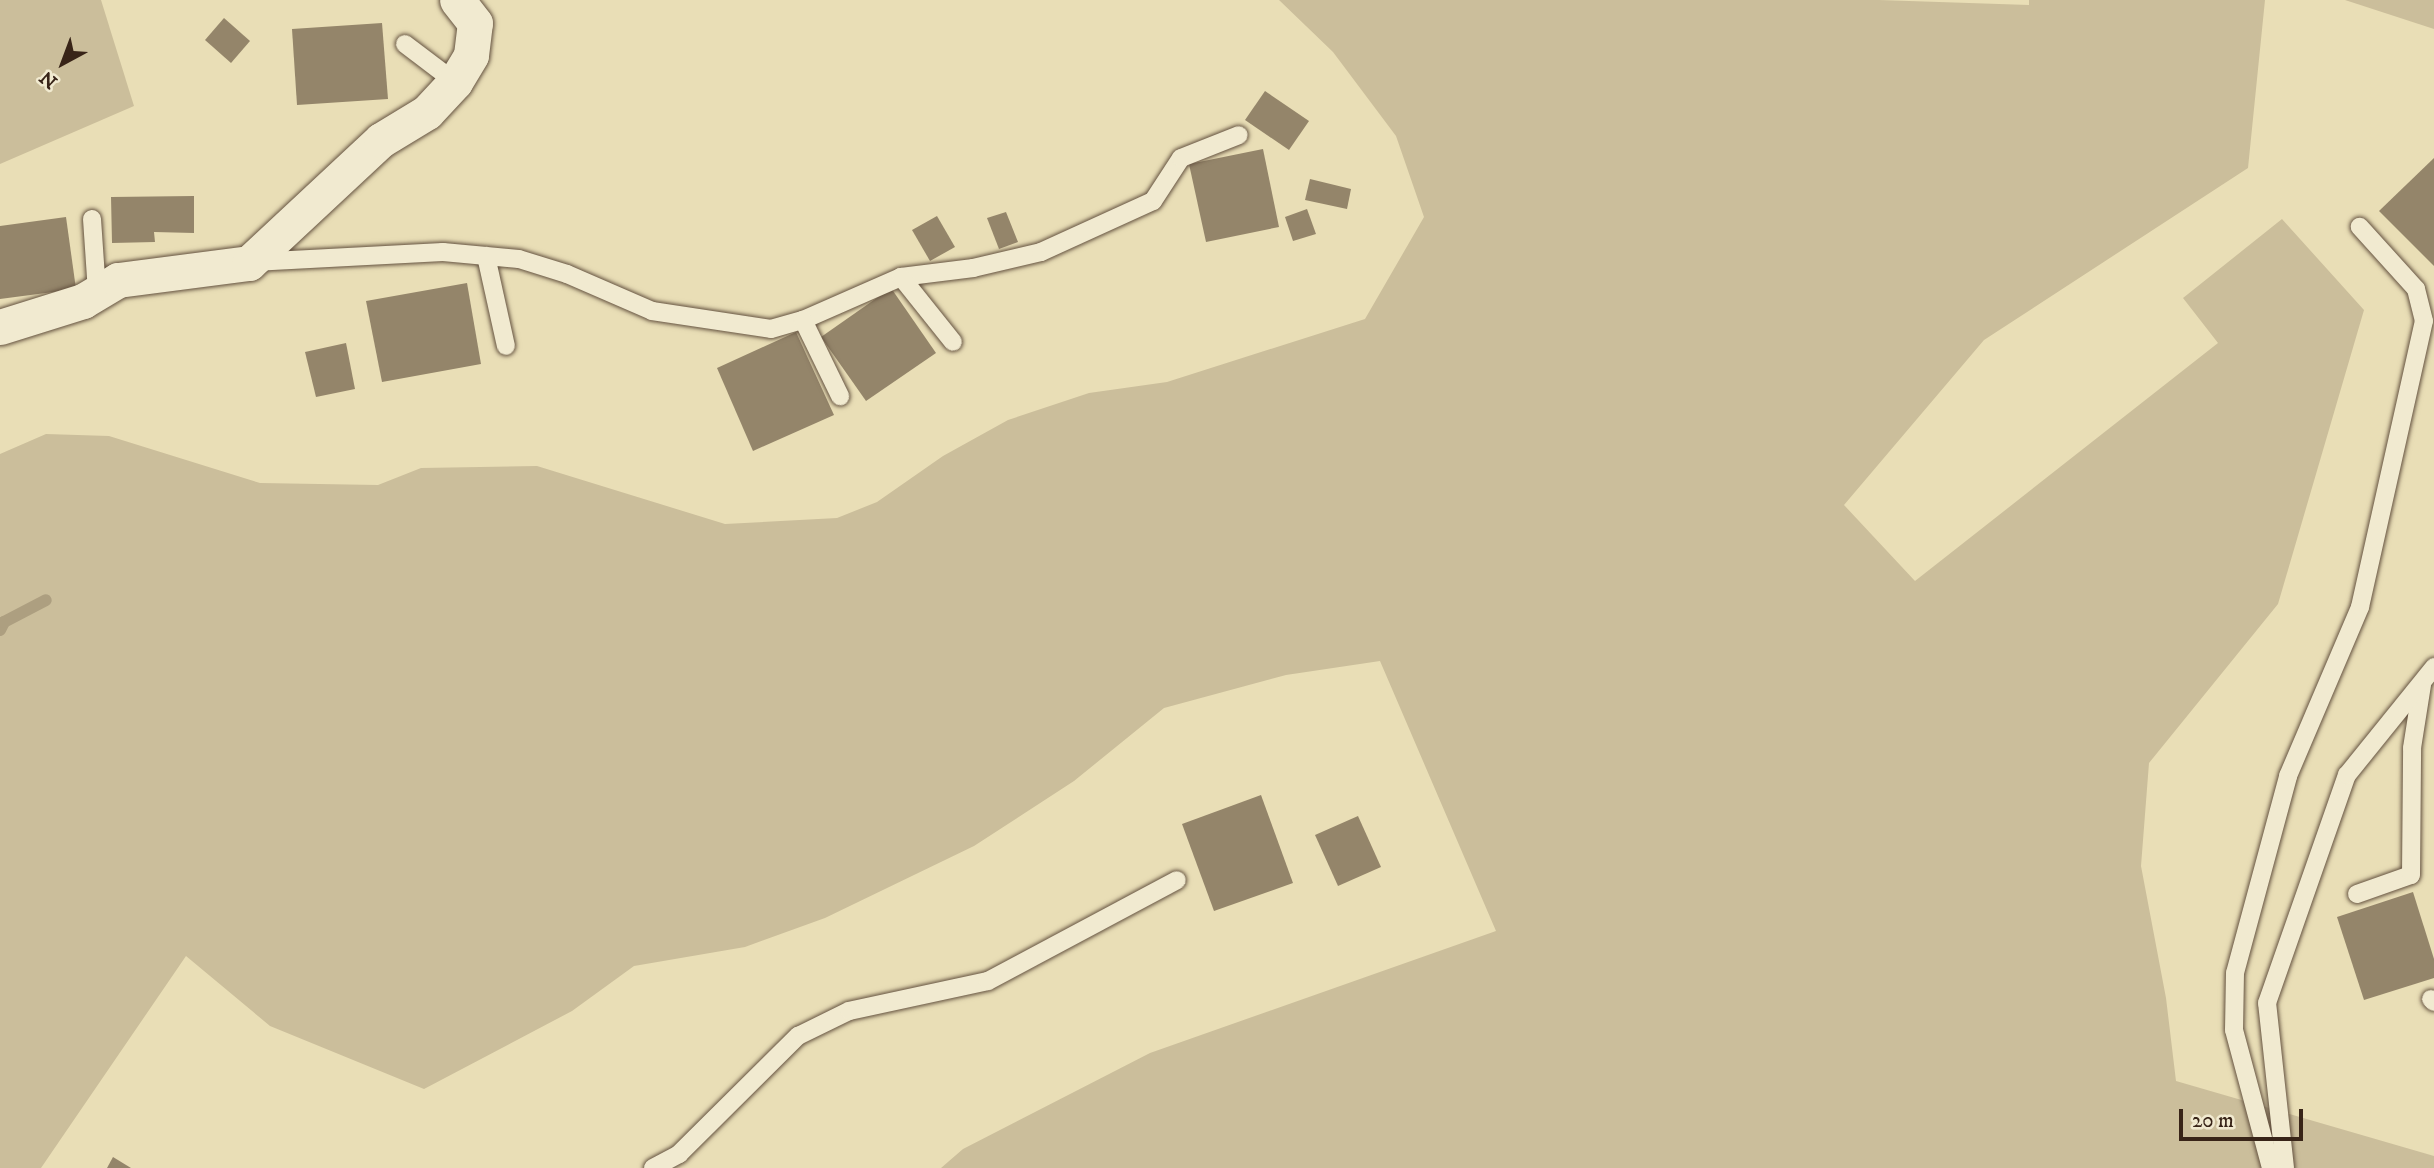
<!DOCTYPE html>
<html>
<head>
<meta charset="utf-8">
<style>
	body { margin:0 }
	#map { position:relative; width:2434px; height:1168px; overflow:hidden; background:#e9deb6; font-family:"IM FELL DW Pica",serif }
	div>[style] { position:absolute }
	.green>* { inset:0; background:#cbbe9b }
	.stream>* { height:12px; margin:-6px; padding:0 6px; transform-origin:6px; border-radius:6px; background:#ad9f80 }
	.building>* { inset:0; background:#94856a }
	.roads { filter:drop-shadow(0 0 2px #645240) drop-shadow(0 0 2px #645240) }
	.lane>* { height:18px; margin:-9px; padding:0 9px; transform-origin:9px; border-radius:9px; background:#f1ead0 }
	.street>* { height:35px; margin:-17.5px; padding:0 17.5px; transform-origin:17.5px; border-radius:17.5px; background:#f1ead0 }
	span { translate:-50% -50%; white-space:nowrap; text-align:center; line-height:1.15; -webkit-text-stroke:5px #f1ead0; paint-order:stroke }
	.north { position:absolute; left:28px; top:28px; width:70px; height:70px; -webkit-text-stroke:5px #f1ead0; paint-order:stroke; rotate:221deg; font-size:19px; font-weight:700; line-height:28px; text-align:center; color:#382418 }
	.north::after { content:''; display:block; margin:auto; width:24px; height:32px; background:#382418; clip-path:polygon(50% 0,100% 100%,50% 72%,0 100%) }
	.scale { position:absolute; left:2179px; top:1109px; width:124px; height:32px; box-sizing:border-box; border:4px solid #382418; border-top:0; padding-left:9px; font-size:21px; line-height:24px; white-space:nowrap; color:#382418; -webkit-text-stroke:5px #f1ead0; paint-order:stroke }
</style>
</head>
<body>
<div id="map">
	<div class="green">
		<div style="clip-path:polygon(0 0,101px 0,134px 106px,0 164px)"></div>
		<div style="clip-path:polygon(1279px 0,1879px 0,2029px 5px,2029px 0,2265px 0,2248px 168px,1984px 340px,1844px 505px,1915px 581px,2218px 343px,2183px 298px,2282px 219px,2364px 310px,2278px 604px,2149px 763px,2141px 866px,2166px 998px,2176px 1081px,2434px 1156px,2434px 1168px,941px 1168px,963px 1149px,1150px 1053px,1496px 931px,1380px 661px,1286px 675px,1164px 708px,1074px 781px,974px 846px,825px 918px,745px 947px,634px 966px,572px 1011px,424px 1089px,270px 1026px,186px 956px,41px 1168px,0 1168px,0 454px,46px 434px,109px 436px,260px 483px,378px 485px,421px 468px,537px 466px,725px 524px,837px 518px,877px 502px,943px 456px,1008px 420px,1089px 393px,1167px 382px,1365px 319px,1424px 217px,1396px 136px,1333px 52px)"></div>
		<div style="clip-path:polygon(2345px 0,2434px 0,2434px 29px)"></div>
	</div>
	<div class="stream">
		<div style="left:0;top:630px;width:9px;rotate:-63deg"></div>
		<div style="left:4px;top:622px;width:47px;rotate:-27.6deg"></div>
	</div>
	<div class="building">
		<div style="clip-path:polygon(224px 18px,250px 41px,231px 63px,205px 40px)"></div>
		<div style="clip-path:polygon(382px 23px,388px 99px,297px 105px,292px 29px)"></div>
		<div style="clip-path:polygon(1265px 91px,1309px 121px,1289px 150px,1245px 120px)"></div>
		<div style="clip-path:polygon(1263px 149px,1279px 227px,1206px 242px,1189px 164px)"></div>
		<div style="clip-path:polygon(2434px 158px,2434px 266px,2379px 211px)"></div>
		<div style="clip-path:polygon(1310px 179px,1351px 189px,1347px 209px,1305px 200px)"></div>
		<div style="clip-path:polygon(194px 196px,194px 233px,154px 232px,155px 242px,112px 243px,111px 197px)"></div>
		<div style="clip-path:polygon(1307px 209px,1316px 234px,1293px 241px,1285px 217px)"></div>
		<div style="clip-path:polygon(1006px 212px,1018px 242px,999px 249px,987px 218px)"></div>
		<div style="clip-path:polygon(937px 216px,955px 247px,930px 261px,912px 230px)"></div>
		<div style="clip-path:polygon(66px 217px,76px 289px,0 299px,0 226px)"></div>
		<div style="clip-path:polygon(467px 283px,481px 364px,382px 382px,366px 301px)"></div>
		<div style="clip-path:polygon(891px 288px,936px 353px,866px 401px,821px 337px)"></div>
		<div style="clip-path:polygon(796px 332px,834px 415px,753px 451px,717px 368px)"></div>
		<div style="clip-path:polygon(346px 343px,355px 389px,316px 397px,305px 352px)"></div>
		<div style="clip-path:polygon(1261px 795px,1293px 883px,1214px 911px,1182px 824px)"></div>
		<div style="clip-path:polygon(1358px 816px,1381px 867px,1338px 886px,1315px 835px)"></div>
		<div style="clip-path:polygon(2413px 892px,2434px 959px,2434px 978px,2364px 1000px,2337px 917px)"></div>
		<div style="clip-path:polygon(113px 1157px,131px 1168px,107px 1168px)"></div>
	</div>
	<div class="roads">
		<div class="lane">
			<div style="left:405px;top:44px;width:63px;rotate:37.2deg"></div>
			<div style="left:92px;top:219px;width:74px;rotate:86.1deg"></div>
			<div style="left:486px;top:256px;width:92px;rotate:77.5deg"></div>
			<div style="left:253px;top:262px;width:190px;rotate:-3deg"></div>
			<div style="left:443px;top:252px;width:76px;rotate:5.3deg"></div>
			<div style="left:519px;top:259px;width:50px;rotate:17.4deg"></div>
			<div style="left:567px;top:274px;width:93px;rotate:23.5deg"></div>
			<div style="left:652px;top:311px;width:120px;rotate:8.6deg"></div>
			<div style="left:771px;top:329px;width:33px;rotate:-16deg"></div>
			<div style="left:803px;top:320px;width:107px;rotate:-23.7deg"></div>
			<div style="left:901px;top:277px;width:73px;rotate:-7.1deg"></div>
			<div style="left:973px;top:268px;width:70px;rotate:-13.2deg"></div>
			<div style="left:1041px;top:252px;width:123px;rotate:-24.5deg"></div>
			<div style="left:1153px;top:201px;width:51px;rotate:-56.9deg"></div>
			<div style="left:1181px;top:158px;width:62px;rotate:-21.6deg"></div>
			<div style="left:901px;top:277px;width:83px;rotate:51.3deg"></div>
			<div style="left:803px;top:320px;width:85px;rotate:64deg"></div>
			<div style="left:2357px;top:894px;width:57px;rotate:-19.4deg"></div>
			<div style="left:2411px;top:875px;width:127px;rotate:-89.5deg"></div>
			<div style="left:2412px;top:748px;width:64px;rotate:-81deg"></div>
			<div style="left:2431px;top:999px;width:4px;rotate:45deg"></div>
			<div style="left:653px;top:1168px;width:30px;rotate:-28deg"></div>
			<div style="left:679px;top:1154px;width:168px;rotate:-44.8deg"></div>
			<div style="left:798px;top:1036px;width:57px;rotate:-26.1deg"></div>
			<div style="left:849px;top:1011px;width:142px;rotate:-12.2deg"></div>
			<div style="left:988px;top:981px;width:214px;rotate:-28.1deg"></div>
			<div style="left:2271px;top:1168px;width:143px;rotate:-105deg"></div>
			<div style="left:2234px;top:1030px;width:57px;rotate:-89deg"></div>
			<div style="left:2235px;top:973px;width:204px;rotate:-74.9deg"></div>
			<div style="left:2288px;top:776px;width:184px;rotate:-66.9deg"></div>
			<div style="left:2360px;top:607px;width:293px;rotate:-77.4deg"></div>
			<div style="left:2424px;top:321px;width:33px;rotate:-104deg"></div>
			<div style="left:2416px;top:289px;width:84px;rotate:-132.1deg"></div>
			<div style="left:2285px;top:1168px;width:166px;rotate:-96.2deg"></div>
			<div style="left:2267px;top:1003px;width:242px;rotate:-70.7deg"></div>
			<div style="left:2347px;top:775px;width:139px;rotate:-51.1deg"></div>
		</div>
		<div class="street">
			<div style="left:0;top:327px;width:87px;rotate:-17.4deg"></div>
			<div style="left:83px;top:301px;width:41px;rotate:-31deg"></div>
			<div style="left:118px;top:280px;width:132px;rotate:-7.4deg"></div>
			<div style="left:249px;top:263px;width:180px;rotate:-43deg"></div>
			<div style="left:381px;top:140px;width:54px;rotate:-31.3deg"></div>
			<div style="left:427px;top:112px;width:41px;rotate:-47deg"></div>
			<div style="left:455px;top:82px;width:31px;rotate:-59deg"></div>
			<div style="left:471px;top:55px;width:32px;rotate:-83deg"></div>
			<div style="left:475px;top:23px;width:29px;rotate:-128deg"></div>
		</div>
	</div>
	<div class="north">N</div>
	<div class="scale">20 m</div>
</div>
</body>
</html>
